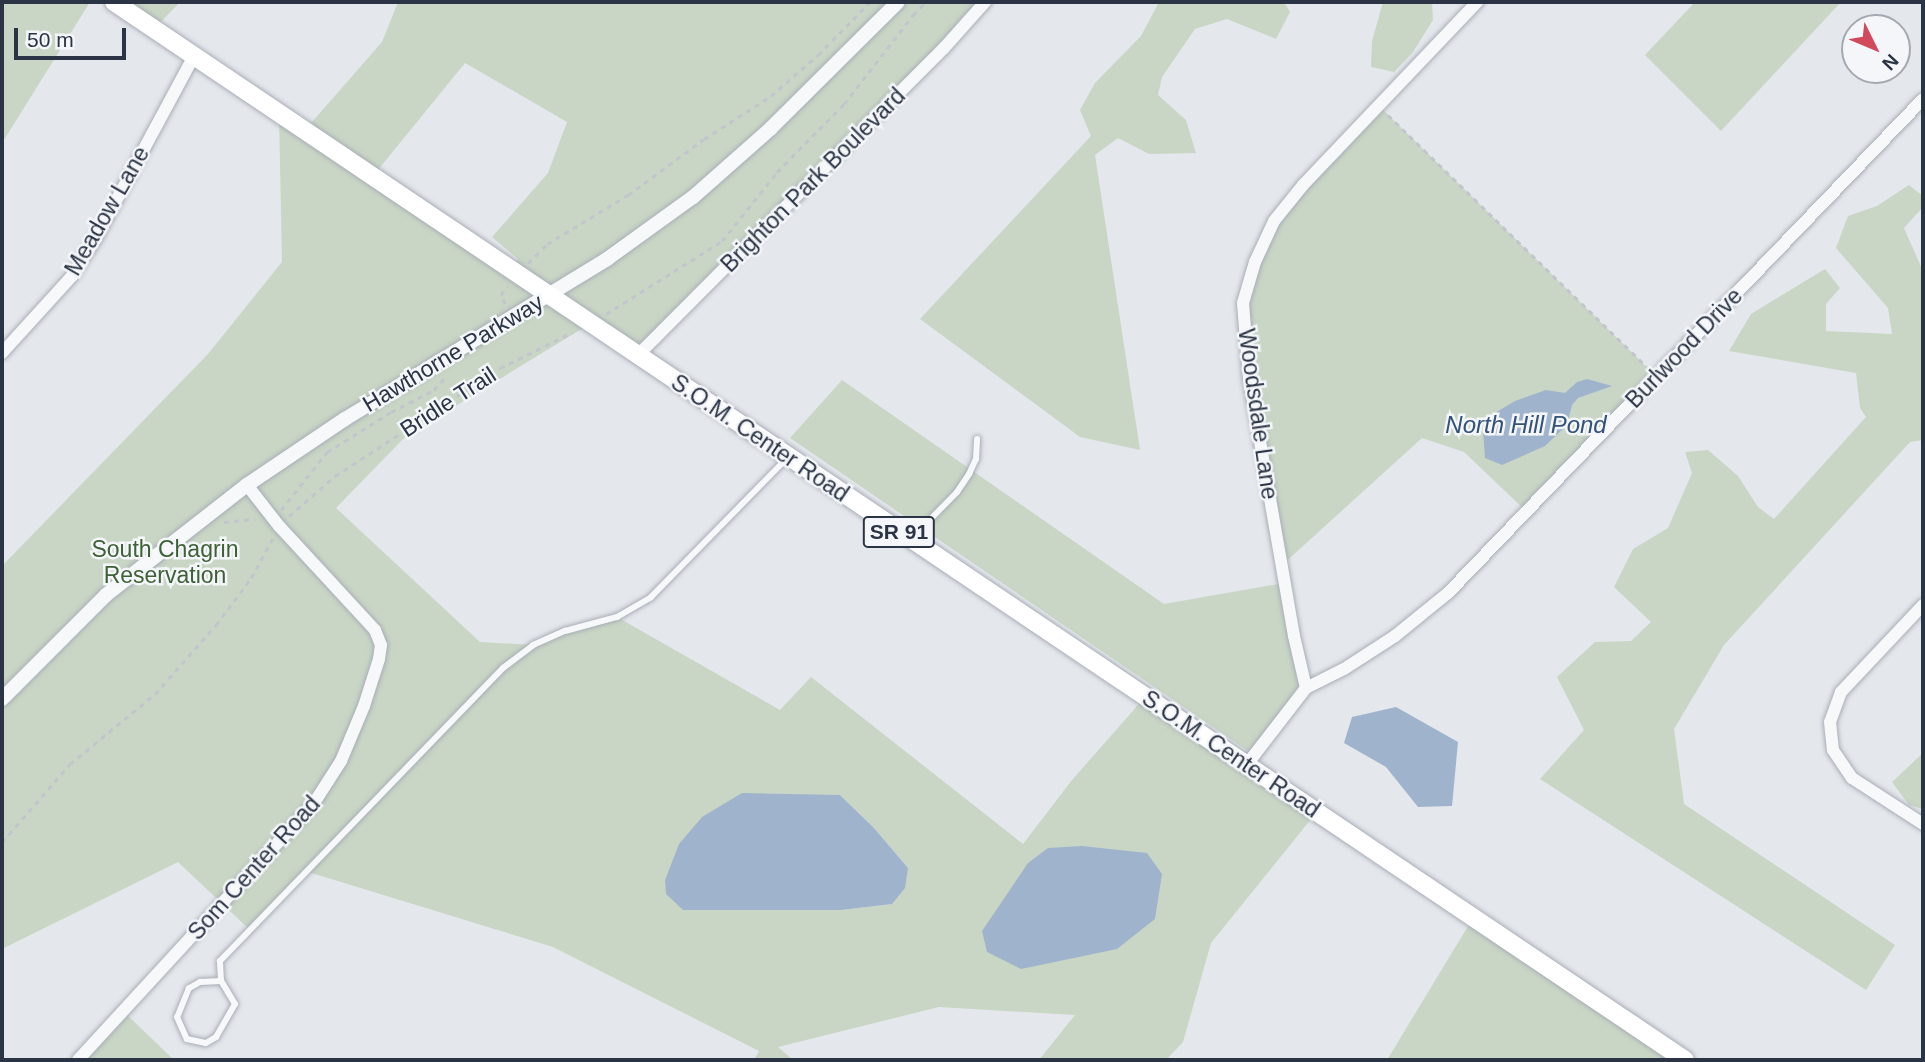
<!DOCTYPE html>
<html>
<head>
<meta charset="utf-8">
<style>
	body { margin:0 }
	#map { position:relative; width:1925px; height:1062px; overflow:hidden; background:#e4e7ec; font-family:Helvetica,sans-serif }
	div>[style] { position:absolute }
	.green>* { inset:0; background:#c9d6c5 }
	.water>* { inset:0; background:#9fb4cc }
	.path>* { height:2.5px; margin-top:-1.25px; transform-origin:0; background:repeating-linear-gradient(90deg,#c2c5cb 0 5px,transparent 0 10px) }
	.roads { filter:drop-shadow(0 0 2px #a9aeb7) drop-shadow(0 0 2px #a9aeb7) }
	.service>* { height:6px; margin:-3px; padding:0 3px; transform-origin:3px; border-radius:3px; background:#f7f8fa }
	.minor>* { height:12px; margin:-6px; padding:0 6px; transform-origin:6px; border-radius:6px; background:#f7f8fa }
	.tertiary>* { height:14px; margin:-7px; padding:0 7px; transform-origin:7px; border-radius:7px; background:#f7f8fa }
	.primary>* { height:18px; margin:-9px; padding:0 9px; transform-origin:9px; border-radius:9px; background:#fff }
	span { translate:-50% -50%; white-space:nowrap; text-align:center; line-height:1.15; -webkit-text-stroke:5px #f4f6f9; paint-order:stroke }
	.shield-label span { padding:2px 5px; background:#f4f6f9; border:2px solid; border-radius:5px; -webkit-text-stroke-width:0 }
	.shield-label { font-size:21px; color:#2b3445; font-weight:700 }
	.street-label { font-size:23px; color:#2b3445 }
	.park-label { font-size:23px; color:#3f6138 }
	.water-label { font-size:24px; color:#34527a; font-style:italic }
	.frame { position:absolute; inset:0; border:4px solid #2b3445; pointer-events:none }
	.north { position:absolute; left:1841px; top:14px; width:70px; height:70px; box-sizing:border-box; background:#f4f6f9; border:2px solid #a4a8b1; border-radius:50%; rotate:133deg; font-size:19px; font-weight:700; line-height:28px; text-align:center; color:#2b3445 }
	.north::after { content:''; display:block; margin:auto; width:24px; height:32px; background:#d1495b; clip-path:polygon(50% 0,100% 100%,50% 72%,0 100%) }
	.scale { position:absolute; left:14px; top:28px; width:112px; height:32px; box-sizing:border-box; border:4px solid #2b3445; border-top:0; padding-left:9px; font-size:21px; line-height:24px; white-space:nowrap; color:#2b3445; -webkit-text-stroke:5px #f4f6f9; paint-order:stroke }
</style>
</head>
<body>
<div id="map">
	<div class="green">
		<div style="clip-path:polygon(2px 2px,90px 2px,2px 143px)"></div>
		<div style="clip-path:polygon(114px 2px,180px 2px,154px 29px)"></div>
		<div style="clip-path:polygon(evenodd,398px 2px,985px 2px,638px 355px,592px 324px,580px 330px,406px 436px,336px 508px,480px 642px,533px 645px,565px 631px,617px 617px,780px 710px,811px 677px,1023px 844px,1072px 780px,1146px 696px,1316px 813px,1211px 943px,1183px 1042px,1166px 1060px,1039px 1060px,1075px 1015px,939px 1007px,778px 1047px,793px 1060px,754px 1060px,759px 1051px,553px 947px,305px 871px,249px 929px,178px 862px,2px 949px,2px 566px,208px 354px,282px 262px,279px 113px,305px 130px,382px 42px,398px 2px,465px 63px,567px 122px,548px 173px,492px 237px,518px 259px,510px 268px,373px 176px,465px 63px,398px 2px,840px 795px,874px 828px,908px 868px,891px 904px,841px 910px,683px 910px,803px 796px,840px 795px)"></div>
		<div style="clip-path:polygon(1159px 2px,1284px 2px,1290px 12px,1276px 39px,1227px 19px,1195px 29px,1162px 77px,1158px 95px,1186px 120px,1196px 153px,1149px 154px,1118px 138px,1095px 155px,1140px 450px,1080px 437px,920px 319px,1091px 136px,1080px 110px,1095px 83px,1141px 36px)"></div>
		<div style="clip-path:polygon(1383px 2px,1432px 2px,1433px 20px,1413px 52px,1394px 72px,1371px 67px,1372px 41px)"></div>
		<div style="clip-path:polygon(1695px 2px,1841px 2px,1721px 131px,1645px 55px)"></div>
		<div style="clip-path:polygon(1378px 105px,1657px 377px,1527px 512px,1464px 452px,1422px 438px,1281px 566px,1243px 303px,1274px 221px)"></div>
		<div style="clip-path:polygon(1909px 185px,1923px 196px,1923px 207px,1904px 228px,1923px 271px,1923px 440px,1910px 442px,1724px 645px,1674px 729px,1684px 804px,1895px 945px,1866px 990px,1540px 779px,1584px 730px,1557px 677px,1595px 642px,1631px 641px,1651px 622px,1614px 587px,1633px 549px,1668px 528px,1692px 473px,1685px 452px,1708px 450px,1738px 476px,1758px 507px,1774px 519px,1866px 417px,1860px 408px,1856px 373px,1729px 351px,1751px 314px,1825px 269px,1840px 288px,1826px 304px,1826px 331px,1892px 334px,1888px 308px,1836px 248px,1848px 216px,1877px 206px)"></div>
		<div style="clip-path:polygon(842px 380px,1164px 604px,1284px 583px,1306px 688px,1254px 755px,790px 438px)"></div>
		<div style="clip-path:polygon(1923px 753px,1923px 809px,1909px 805px,1892px 782px)"></div>
		<div style="clip-path:polygon(1473px 918px,1685px 1060px,1387px 1060px)"></div>
		<div style="clip-path:polygon(124px 1012px,174px 1060px,78px 1060px)"></div>
	</div>
	<div class="water">
		<div style="clip-path:polygon(1587px 379px,1612px 386px,1578px 398px,1572px 405px,1567px 425px,1545px 446px,1502px 465px,1485px 458px,1483px 431px,1488px 417px,1515px 401px,1546px 390px,1565px 393px,1577px 382px)"></div>
		<div style="clip-path:polygon(1396px 707px,1458px 742px,1452px 806px,1418px 807px,1386px 767px,1344px 743px,1352px 717px)"></div>
		<div style="clip-path:polygon(742px 793px,840px 795px,874px 828px,908px 868px,905px 888px,892px 904px,841px 910px,683px 910px,666px 894px,665px 880px,679px 844px,702px 817px)"></div>
		<div style="clip-path:polygon(1082px 846px,1147px 853px,1162px 874px,1155px 919px,1117px 949px,1021px 969px,987px 952px,982px 931px,1028px 863px,1048px 848px)"></div>
	</div>
	<div class="path">
		<div style="left:1388px;top:115px;width:361px;rotate:44.2deg"></div>
		<div style="left:528px;top:263px;width:27px;rotate:-45deg"></div>
		<div style="left:547px;top:244px;width:95px;rotate:-31.2deg"></div>
		<div style="left:628px;top:195px;width:94px;rotate:-36.4deg"></div>
		<div style="left:704px;top:139px;width:80px;rotate:-32.7deg"></div>
		<div style="left:771px;top:96px;width:62px;rotate:-41.1deg"></div>
		<div style="left:818px;top:55px;width:74px;rotate:-45.5deg"></div>
		<div style="left:505px;top:304px;width:10px;rotate:-114deg"></div>
		<div style="left:501px;top:295px;width:11px;rotate:-56deg"></div>
		<div style="left:606px;top:314px;width:137px;rotate:-32.2deg"></div>
		<div style="left:722px;top:241px;width:88px;rotate:-51.4deg"></div>
		<div style="left:777px;top:172px;width:95px;rotate:-45.4deg"></div>
		<div style="left:844px;top:104px;width:113px;rotate:-52.2deg"></div>
		<div style="left:913px;top:15px;width:18px;rotate:-45deg"></div>
		<div style="left:281px;top:510px;width:74px;rotate:-51.6deg"></div>
		<div style="left:327px;top:452px;width:75px;rotate:-32deg"></div>
		<div style="left:391px;top:412px;width:48px;rotate:-27.1deg"></div>
		<div style="left:434px;top:390px;width:18px;rotate:-49deg"></div>
		<div style="left:289px;top:516px;width:61px;rotate:-41deg"></div>
		<div style="left:335px;top:476px;width:86px;rotate:-33.1deg"></div>
		<div style="left:407px;top:429px;width:111px;rotate:-33.3deg"></div>
		<div style="left:500px;top:368px;width:81px;rotate:-26.3deg"></div>
		<div style="left:224px;top:522px;width:31px;rotate:-6deg"></div>
		<div style="left:2px;top:842px;width:103px;rotate:-48.9deg"></div>
		<div style="left:70px;top:764px;width:110px;rotate:-39.5deg"></div>
		<div style="left:155px;top:694px;width:92px;rotate:-48.5deg"></div>
		<div style="left:216px;top:625px;width:59px;rotate:-53.3deg"></div>
		<div style="left:251px;top:578px;width:46px;rotate:-61.2deg"></div>
	</div>
	<div class="roads">
		<div class="service">
			<div style="left:913px;top:537px;width:63px;rotate:-45.6deg"></div>
			<div style="left:957px;top:492px;width:22px;rotate:-56deg"></div>
			<div style="left:969px;top:474px;width:17px;rotate:-65deg"></div>
			<div style="left:976px;top:459px;width:20px;rotate:-87deg"></div>
			<div style="left:221px;top:981px;width:21px;rotate:177deg"></div>
			<div style="left:200px;top:982px;width:13px;rotate:151deg"></div>
			<div style="left:189px;top:988px;width:31px;rotate:112deg"></div>
			<div style="left:177px;top:1017px;width:24px;rotate:66deg"></div>
			<div style="left:187px;top:1039px;width:19px;rotate:12deg"></div>
			<div style="left:206px;top:1043px;width:12px;rotate:-31deg"></div>
			<div style="left:216px;top:1037px;width:38px;rotate:-60deg"></div>
			<div style="left:235px;top:1004px;width:27px;rotate:-121deg"></div>
			<div style="left:221px;top:981px;width:20px;rotate:-93deg"></div>
			<div style="left:220px;top:961px;width:407px;rotate:-46deg"></div>
			<div style="left:503px;top:668px;width:38px;rotate:-37deg"></div>
			<div style="left:533px;top:645px;width:35px;rotate:-24deg"></div>
			<div style="left:565px;top:631px;width:54px;rotate:-15.1deg"></div>
			<div style="left:617px;top:617px;width:39px;rotate:-30deg"></div>
			<div style="left:651px;top:597px;width:194px;rotate:-45.6deg"></div>
		</div>
		<div class="minor">
			<div style="left:2px;top:353px;width:104px;rotate:-47.7deg"></div>
			<div style="left:72px;top:276px;width:45px;rotate:-57.7deg"></div>
			<div style="left:96px;top:238px;width:207px;rotate:-61.7deg"></div>
			<div style="left:638px;top:355px;width:433px;rotate:-45.1deg"></div>
			<div style="left:944px;top:48px;width:62px;rotate:-48.3deg"></div>
			<div style="left:1923px;top:605px;width:120px;rotate:133.3deg"></div>
			<div style="left:1841px;top:692px;width:32px;rotate:110deg"></div>
			<div style="left:1830px;top:722px;width:28px;rotate:84deg"></div>
			<div style="left:1833px;top:750px;width:34px;rotate:56deg"></div>
			<div style="left:1852px;top:778px;width:85px;rotate:32.9deg"></div>
			<div style="left:1306px;top:688px;width:42px;rotate:-26.6deg"></div>
			<div style="left:1344px;top:669px;width:61px;rotate:-32.9deg"></div>
			<div style="left:1395px;top:636px;width:68px;rotate:-39.1deg"></div>
			<div style="left:1448px;top:593px;width:685px;rotate:-46.12deg"></div>
			<div style="left:1248px;top:763px;width:95px;rotate:-52.3deg"></div>
			<div style="left:1306px;top:688px;width:53px;rotate:-103deg"></div>
			<div style="left:1294px;top:636px;width:261px;rotate:-99.9deg"></div>
			<div style="left:1249px;top:379px;width:76px;rotate:-94.5deg"></div>
			<div style="left:1243px;top:303px;width:43px;rotate:-73.7deg"></div>
			<div style="left:1255px;top:262px;width:45px;rotate:-65.1deg"></div>
			<div style="left:1274px;top:221px;width:46px;rotate:-51.1deg"></div>
			<div style="left:1303px;top:185px;width:253px;rotate:-46.4deg"></div>
			<div style="left:78px;top:1060px;width:349px;rotate:-47.4deg"></div>
			<div style="left:314px;top:803px;width:50px;rotate:-57.3deg"></div>
			<div style="left:341px;top:761px;width:60px;rotate:-67.3deg"></div>
			<div style="left:364px;top:706px;width:49px;rotate:-72.3deg"></div>
			<div style="left:379px;top:659px;width:14px;rotate:-82deg"></div>
			<div style="left:381px;top:645px;width:16px;rotate:-112deg"></div>
			<div style="left:375px;top:630px;width:142px;rotate:-132.7deg"></div>
			<div style="left:279px;top:526px;width:52px;rotate:-128deg"></div>
		</div>
		<div class="tertiary">
			<div style="left:2px;top:699px;width:147px;rotate:-45deg"></div>
			<div style="left:106px;top:595px;width:179px;rotate:-38deg"></div>
			<div style="left:247px;top:485px;width:118px;rotate:-34deg"></div>
			<div style="left:345px;top:419px;width:307px;rotate:-31.4deg"></div>
			<div style="left:607px;top:259px;width:106px;rotate:-35.8deg"></div>
			<div style="left:693px;top:197px;width:103px;rotate:-41.4deg"></div>
			<div style="left:770px;top:129px;width:180px;rotate:-44.8deg"></div>
		</div>
		<div class="primary">
			<div style="left:114px;top:2px;width:1894px;rotate:33.96deg"></div>
		</div>
	</div>
	<div class="shield-label">
		<span style="left:899px;top:532px">SR 91</span>
	</div>
	<div class="street-label">
		<span style="left:813px;top:180px;rotate:-45deg">Brighton Park Boulevard</span>
		<span style="left:107px;top:211px;rotate:-60deg">Meadow Lane</span>
		<span style="left:1684px;top:348px;rotate:-46deg">Burlwood Drive</span>
		<span style="left:453px;top:353px;rotate:-31deg">Hawthorne Parkway</span>
		<span style="left:448px;top:402px;rotate:-33deg">Bridle Trail</span>
		<span style="left:1258px;top:414px;rotate:82deg">Woodsdale Lane</span>
		<span style="left:760px;top:438px;rotate:34deg">S.O.M. Center Road</span>
		<span style="left:1231px;top:754px;rotate:34deg">S.O.M. Center Road</span>
		<span style="left:254px;top:868px;rotate:-48deg">Som Center Road</span>
	</div>
	<div class="park-label">
		<span style="left:165px;top:562px">South Chagrin<br>Reservation</span>
	</div>
	<div class="water-label">
		<span style="left:1526px;top:425px">North Hill Pond</span>
	</div>
	<div class="frame"></div>
	<div class="north">N</div>
	<div class="scale">50 m</div>
</div>
</body>
</html>
